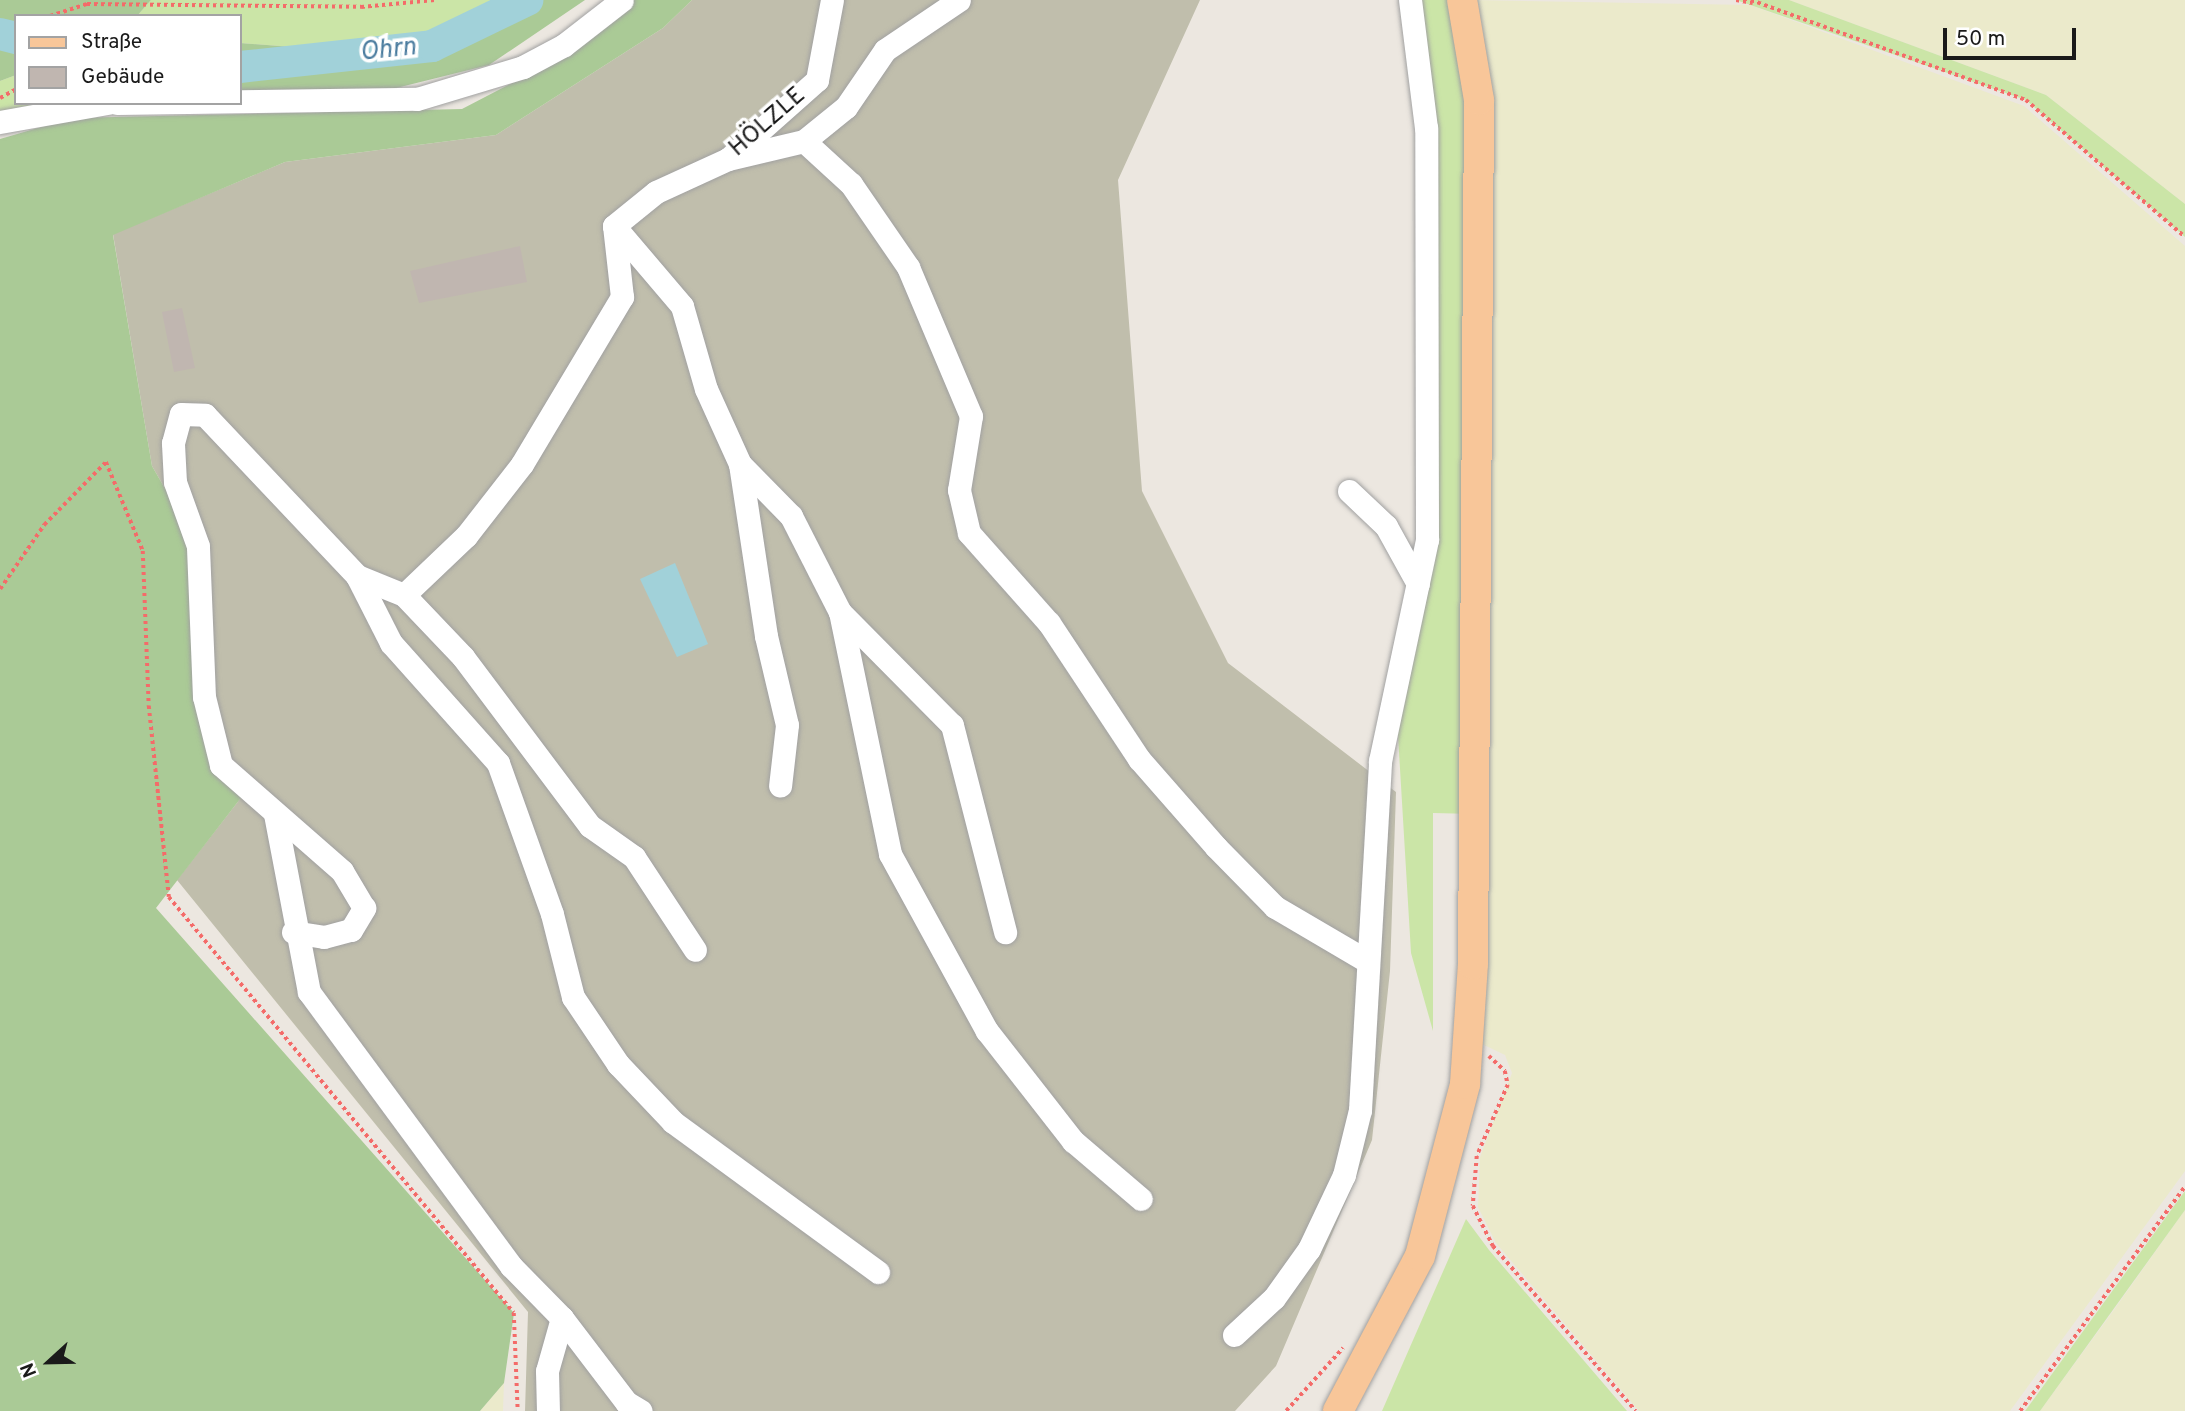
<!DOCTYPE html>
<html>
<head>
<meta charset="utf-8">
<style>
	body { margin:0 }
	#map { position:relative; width:2185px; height:1411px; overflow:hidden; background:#ece7e0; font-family:Overpass,sans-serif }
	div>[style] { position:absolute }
	.construction>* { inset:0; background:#c0beac }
	.farmland>* { inset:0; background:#ebeacb }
	.grass>* { inset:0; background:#cbe5a7 }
	.forest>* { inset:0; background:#aaca96 }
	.water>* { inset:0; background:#a1d1d9 }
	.river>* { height:32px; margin:-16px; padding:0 16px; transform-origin:16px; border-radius:16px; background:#a1d1d9 }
	.building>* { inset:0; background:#c0b6b0 }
	.path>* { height:3.5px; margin-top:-1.75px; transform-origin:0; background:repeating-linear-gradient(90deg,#f46b69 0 3.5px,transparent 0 7px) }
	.roads { filter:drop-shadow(0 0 2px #a1a1a1) drop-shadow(0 0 2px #a1a1a1) }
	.minor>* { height:23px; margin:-11.5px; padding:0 11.5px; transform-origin:11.5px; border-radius:11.5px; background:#fff }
	.major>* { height:30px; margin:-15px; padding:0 15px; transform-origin:15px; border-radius:15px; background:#f8c699 }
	span { translate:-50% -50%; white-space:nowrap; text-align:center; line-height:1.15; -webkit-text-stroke:7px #fff; paint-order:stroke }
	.street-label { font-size:24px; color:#1a1a1a }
	.water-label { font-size:26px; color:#497b9e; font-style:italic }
	.legend { position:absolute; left:14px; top:14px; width:228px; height:91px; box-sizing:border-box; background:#fff; border:2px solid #a3a3a3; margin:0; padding:9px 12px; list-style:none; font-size:21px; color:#1a1a1a }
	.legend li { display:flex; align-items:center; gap:14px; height:35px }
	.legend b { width:35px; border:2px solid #a3a3a3 }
	.north { position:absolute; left:14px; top:1327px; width:70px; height:70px; -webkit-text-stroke:5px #fff; paint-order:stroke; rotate:248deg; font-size:19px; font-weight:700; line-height:28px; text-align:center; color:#1a1a1a }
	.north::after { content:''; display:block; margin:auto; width:24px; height:32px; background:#1a1a1a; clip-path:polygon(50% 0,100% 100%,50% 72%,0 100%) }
	.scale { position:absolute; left:1943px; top:28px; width:133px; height:32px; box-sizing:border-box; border:4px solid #1a1a1a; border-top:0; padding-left:9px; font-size:21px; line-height:24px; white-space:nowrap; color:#1a1a1a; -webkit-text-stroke:5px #fff; paint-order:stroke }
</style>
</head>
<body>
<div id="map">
	<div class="construction">
		<div style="clip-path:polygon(692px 0,1200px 0,1118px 180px,1142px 491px,1228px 663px,1396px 792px,1390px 971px,1372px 1140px,1276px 1366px,1235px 1411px,525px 1411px,528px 1312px,177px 880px,247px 790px,221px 765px,198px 546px,152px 466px,113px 234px,285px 162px,496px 135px,663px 28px)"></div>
	</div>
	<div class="farmland">
		<div style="clip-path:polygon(1471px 0,1750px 5px,2024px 106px,2185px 246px,2185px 1171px,2010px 1411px,1639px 1411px,1496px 1243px,1478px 1207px,1480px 1157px,1512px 1073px,1505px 1055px,1480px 1043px)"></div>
		<div style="clip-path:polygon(1789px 0,2185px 0,2185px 204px,2046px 95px)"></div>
		<div style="clip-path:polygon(2185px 1210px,2185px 1411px,2040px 1411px,2111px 1314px)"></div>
		<div style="clip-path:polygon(504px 1383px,503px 1411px,480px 1411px)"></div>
	</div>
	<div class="grass">
		<div style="clip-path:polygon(151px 0,511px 0,432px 38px,344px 51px,240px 43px,240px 16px,137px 16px)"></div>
		<div style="clip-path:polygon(1410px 0,1462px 0,1467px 20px,1474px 814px,1433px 813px,1433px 1031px,1411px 953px,1395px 685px,1418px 584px,1428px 245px)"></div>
		<div style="clip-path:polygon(1736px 0,1789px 0,2046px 95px,2185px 204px,2185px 237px,2026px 100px)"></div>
		<div style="clip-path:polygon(16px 75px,16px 103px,107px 103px,0 122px,0 81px)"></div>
		<div style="clip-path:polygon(2185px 1191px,2185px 1210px,2040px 1411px,2025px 1411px)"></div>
		<div style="clip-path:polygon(1466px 1219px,1489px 1250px,1627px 1411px,1382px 1411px)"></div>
	</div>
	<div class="forest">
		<div style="clip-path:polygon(0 0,151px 0,137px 16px,16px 16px,16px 75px,0 81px)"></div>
		<div style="clip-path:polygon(511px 0,585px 0,489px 65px,368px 95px,240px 94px,240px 43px,344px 51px,432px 38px)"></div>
		<div style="clip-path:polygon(629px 0,692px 0,663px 28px,496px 135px,285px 162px,113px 235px,152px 466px,198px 546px,207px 725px,247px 790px,156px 908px,514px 1313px,504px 1383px,480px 1411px,0 1411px,0 139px,72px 118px,462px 109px,556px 60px)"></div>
	</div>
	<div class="water">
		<div style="clip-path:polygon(675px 563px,708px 644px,677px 657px,640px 579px)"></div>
	</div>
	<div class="river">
		<div style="left:0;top:34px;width:16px;rotate:14deg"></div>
		<div style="left:240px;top:67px;width:193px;rotate:-6.2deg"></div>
		<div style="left:432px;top:46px;width:106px;rotate:-25.8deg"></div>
	</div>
	<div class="building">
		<div style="clip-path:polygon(520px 246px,527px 282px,419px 303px,410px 271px)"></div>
		<div style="clip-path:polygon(182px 308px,195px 368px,174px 372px,162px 312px)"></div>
	</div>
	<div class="path">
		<div style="left:1736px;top:0;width:17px;rotate:10deg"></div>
		<div style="left:1751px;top:0;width:293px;rotate:20deg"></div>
		<div style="left:2026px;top:100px;width:210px;rotate:40.7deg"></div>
		<div style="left:50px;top:16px;width:39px;rotate:-18deg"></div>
		<div style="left:87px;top:4px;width:274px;rotate:0.6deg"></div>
		<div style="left:361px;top:7px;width:74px;rotate:-5.4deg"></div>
		<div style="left:0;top:98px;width:18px;rotate:-29deg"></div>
		<div style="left:0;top:589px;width:78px;rotate:-55.5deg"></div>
		<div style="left:44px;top:525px;width:88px;rotate:-45.5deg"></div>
		<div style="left:106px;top:462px;width:96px;rotate:67.4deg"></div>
		<div style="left:143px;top:551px;width:155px;rotate:87.8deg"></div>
		<div style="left:149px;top:706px;width:192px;rotate:84deg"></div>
		<div style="left:169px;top:897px;width:540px;rotate:50.33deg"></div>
		<div style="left:514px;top:1313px;width:98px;rotate:87.7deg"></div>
		<div style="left:1489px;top:1056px;width:22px;rotate:43deg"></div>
		<div style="left:1505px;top:1071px;width:14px;rotate:78deg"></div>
		<div style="left:1508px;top:1085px;width:77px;rotate:113.6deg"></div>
		<div style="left:1477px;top:1156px;width:50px;rotate:94.6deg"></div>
		<div style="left:1473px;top:1206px;width:45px;rotate:63.4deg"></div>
		<div style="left:1493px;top:1246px;width:218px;rotate:49.1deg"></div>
		<div style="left:1286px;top:1411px;width:85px;rotate:-47.9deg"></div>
		<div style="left:2020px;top:1411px;width:279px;rotate:-53.7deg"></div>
	</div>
	<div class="roads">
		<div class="minor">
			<div style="left:117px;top:103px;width:300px;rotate:-0.8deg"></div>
			<div style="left:417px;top:99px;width:111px;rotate:-16.8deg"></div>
			<div style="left:523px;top:67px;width:47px;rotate:-28.2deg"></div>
			<div style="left:564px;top:45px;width:73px;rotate:-37.8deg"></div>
			<div style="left:0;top:122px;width:109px;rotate:-10.1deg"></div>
			<div style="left:804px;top:141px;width:54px;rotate:-39deg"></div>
			<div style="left:846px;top:107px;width:69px;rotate:-55.6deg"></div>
			<div style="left:885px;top:50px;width:89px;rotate:-34deg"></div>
			<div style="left:728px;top:159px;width:78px;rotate:-13.3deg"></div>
			<div style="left:804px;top:141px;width:64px;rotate:42.5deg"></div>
			<div style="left:851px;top:184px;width:101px;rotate:55.5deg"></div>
			<div style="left:908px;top:267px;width:162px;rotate:67.1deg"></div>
			<div style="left:971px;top:416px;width:75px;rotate:99.2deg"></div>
			<div style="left:959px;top:490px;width:44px;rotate:76.9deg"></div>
			<div style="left:969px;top:533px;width:120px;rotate:48.4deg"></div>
			<div style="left:1049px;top:623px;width:163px;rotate:56.5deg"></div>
			<div style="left:1139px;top:759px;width:117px;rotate:48.8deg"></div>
			<div style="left:1216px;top:847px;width:84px;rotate:45.5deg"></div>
			<div style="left:1275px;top:907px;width:107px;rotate:30.4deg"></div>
			<div style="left:614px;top:226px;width:105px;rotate:49.6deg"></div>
			<div style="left:682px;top:306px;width:86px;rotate:73.9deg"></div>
			<div style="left:706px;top:389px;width:82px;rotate:65.6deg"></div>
			<div style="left:740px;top:464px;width:174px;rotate:81.4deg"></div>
			<div style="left:766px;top:636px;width:91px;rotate:76.7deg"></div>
			<div style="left:787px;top:725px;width:61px;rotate:96.5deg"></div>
			<div style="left:614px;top:226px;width:54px;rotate:-39deg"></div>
			<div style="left:656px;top:192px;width:79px;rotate:-24.6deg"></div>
			<div style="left:728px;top:159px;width:119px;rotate:-41.6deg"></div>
			<div style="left:817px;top:80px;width:81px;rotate:-79.4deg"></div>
			<div style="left:740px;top:464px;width:73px;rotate:45.6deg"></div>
			<div style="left:791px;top:516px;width:108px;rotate:63deg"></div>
			<div style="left:840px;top:612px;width:159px;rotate:45.3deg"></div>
			<div style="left:952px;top:725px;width:214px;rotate:75.6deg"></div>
			<div style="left:1349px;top:491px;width:51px;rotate:43.4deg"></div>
			<div style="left:1386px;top:526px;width:66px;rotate:61.1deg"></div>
			<div style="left:357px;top:576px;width:75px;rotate:63.1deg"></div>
			<div style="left:391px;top:643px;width:161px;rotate:48.3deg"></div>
			<div style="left:498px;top:763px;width:160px;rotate:70.3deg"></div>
			<div style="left:552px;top:914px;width:86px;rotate:75.8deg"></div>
			<div style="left:573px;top:997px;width:81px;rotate:56.1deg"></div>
			<div style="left:618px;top:1064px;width:80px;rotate:46.5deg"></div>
			<div style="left:673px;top:1122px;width:254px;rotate:36.2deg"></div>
			<div style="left:404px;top:595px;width:86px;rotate:46.4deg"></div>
			<div style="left:463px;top:657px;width:211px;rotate:53.1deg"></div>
			<div style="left:590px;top:826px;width:54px;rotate:35.2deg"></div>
			<div style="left:634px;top:857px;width:111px;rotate:56.7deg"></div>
			<div style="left:840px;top:612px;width:247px;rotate:78.3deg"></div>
			<div style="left:890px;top:854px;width:202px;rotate:61.3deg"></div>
			<div style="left:987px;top:1031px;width:140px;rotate:52deg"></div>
			<div style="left:1073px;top:1141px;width:89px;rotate:40.5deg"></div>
			<div style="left:275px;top:814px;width:181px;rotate:79.2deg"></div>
			<div style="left:309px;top:992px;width:340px;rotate:53.6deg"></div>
			<div style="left:511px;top:1266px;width:73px;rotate:45.6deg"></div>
			<div style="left:562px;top:1318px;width:55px;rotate:105.8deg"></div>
			<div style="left:547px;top:1371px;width:40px;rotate:88.6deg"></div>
			<div style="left:293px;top:932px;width:31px;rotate:9deg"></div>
			<div style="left:324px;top:937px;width:28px;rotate:-15deg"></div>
			<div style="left:351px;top:930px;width:26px;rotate:-59deg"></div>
			<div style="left:364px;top:908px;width:43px;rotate:-120.7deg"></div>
			<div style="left:342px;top:871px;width:161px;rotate:-138.8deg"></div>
			<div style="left:221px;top:765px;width:70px;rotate:-104deg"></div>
			<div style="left:204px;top:697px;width:151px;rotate:-92.3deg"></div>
			<div style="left:198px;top:546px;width:68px;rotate:-109.8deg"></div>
			<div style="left:175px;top:482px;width:39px;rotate:-93deg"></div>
			<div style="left:173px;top:443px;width:30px;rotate:-75deg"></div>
			<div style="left:181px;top:414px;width:24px;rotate:2deg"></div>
			<div style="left:205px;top:415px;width:221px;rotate:46.6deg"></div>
			<div style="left:357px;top:576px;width:51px;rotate:22deg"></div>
			<div style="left:404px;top:595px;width:86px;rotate:-43.6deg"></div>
			<div style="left:466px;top:536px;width:91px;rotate:-52.1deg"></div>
			<div style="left:522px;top:464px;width:195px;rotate:-59.1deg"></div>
			<div style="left:622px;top:297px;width:71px;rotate:-96.4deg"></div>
			<div style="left:562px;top:1318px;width:106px;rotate:52.7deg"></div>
			<div style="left:626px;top:1402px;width:17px;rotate:31deg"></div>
			<div style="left:1234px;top:1335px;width:54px;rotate:-42.8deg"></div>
			<div style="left:1274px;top:1298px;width:60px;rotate:-54.5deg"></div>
			<div style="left:1309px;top:1249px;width:82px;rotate:-64.7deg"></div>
			<div style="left:1344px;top:1175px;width:67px;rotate:-76.2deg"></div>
			<div style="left:1360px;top:1110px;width:350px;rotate:-86.7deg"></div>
			<div style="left:1380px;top:761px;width:226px;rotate:-78deg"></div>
			<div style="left:1427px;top:540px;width:412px;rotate:-90.1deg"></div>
			<div style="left:1426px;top:128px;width:129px;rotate:-97.1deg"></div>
		</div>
		<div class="major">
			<div style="left:1338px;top:1411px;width:175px;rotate:-62.1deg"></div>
			<div style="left:1420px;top:1256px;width:178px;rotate:-75.3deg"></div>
			<div style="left:1465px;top:1084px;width:120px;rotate:-86.2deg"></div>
			<div style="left:1473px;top:964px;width:864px;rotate:-89.6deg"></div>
			<div style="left:1479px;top:100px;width:101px;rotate:-99.6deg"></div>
		</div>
	</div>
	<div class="street-label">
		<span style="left:768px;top:123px;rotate:-41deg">HÖLZLE</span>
	</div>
	<div class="water-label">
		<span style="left:388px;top:51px;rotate:-6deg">Ohrn</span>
	</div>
	<ul class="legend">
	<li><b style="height:9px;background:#f8c699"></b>Straße</li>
	<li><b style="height:19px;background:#c0b6b0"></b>Gebäude</li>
	</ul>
	<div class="north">N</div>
	<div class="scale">50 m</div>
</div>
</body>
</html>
